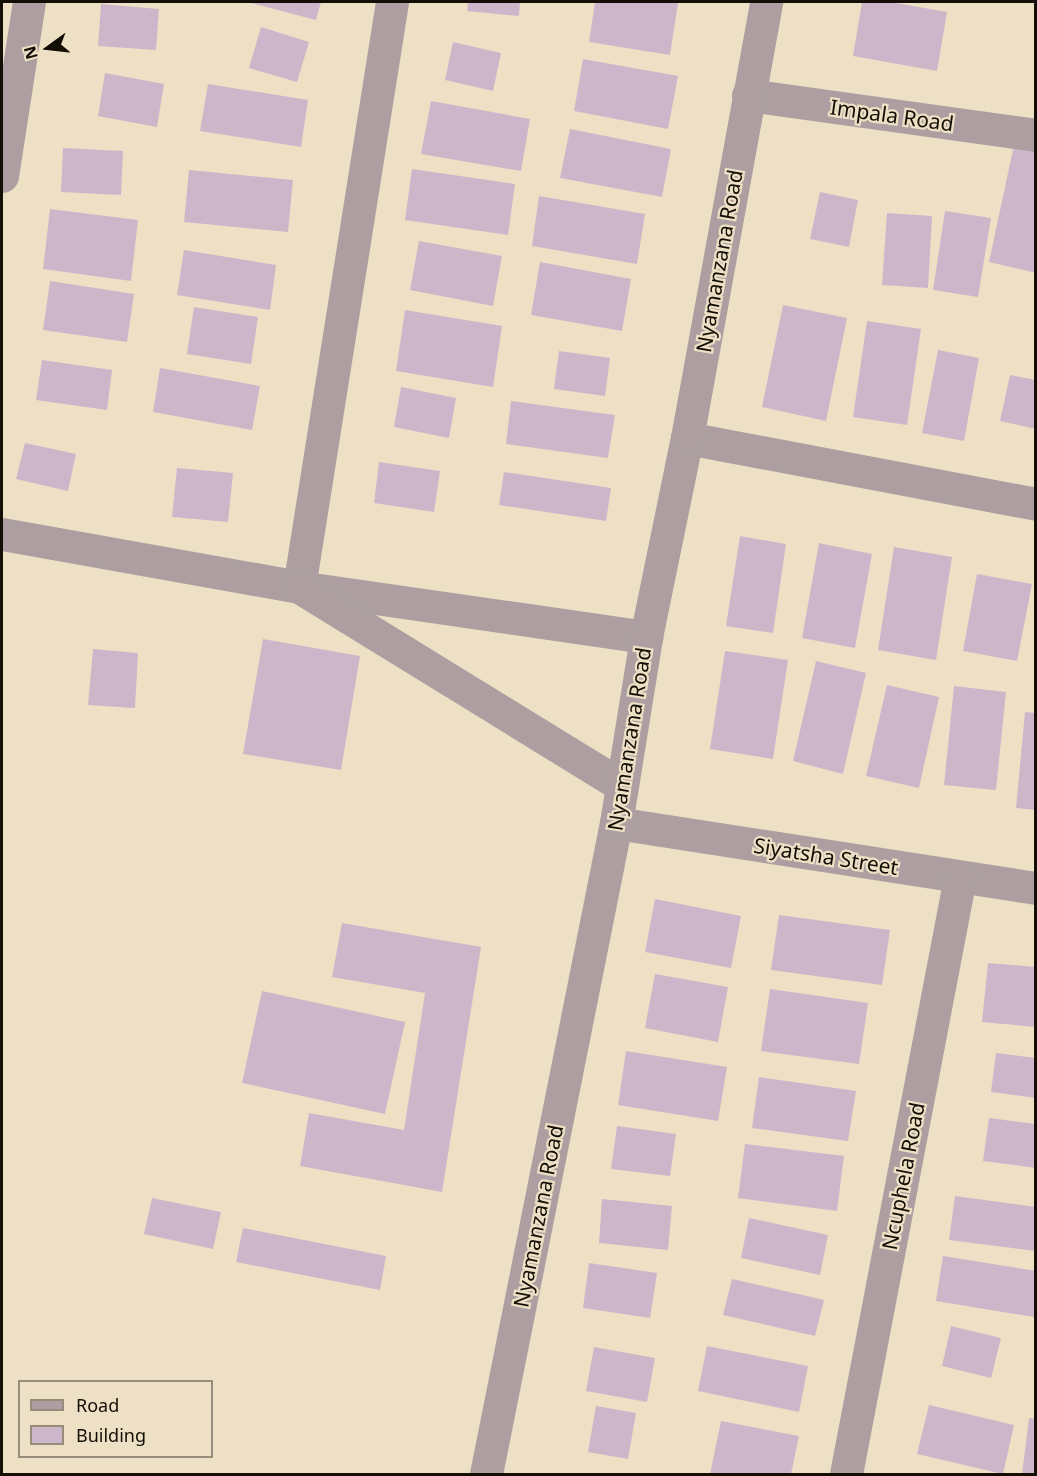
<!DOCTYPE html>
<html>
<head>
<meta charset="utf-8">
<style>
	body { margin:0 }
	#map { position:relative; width:1037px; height:1476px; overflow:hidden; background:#eee0c5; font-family:"Noto Sans",sans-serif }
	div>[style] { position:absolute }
	.building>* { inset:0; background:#cdb6ca }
	.minor>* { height:33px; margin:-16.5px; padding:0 16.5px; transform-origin:16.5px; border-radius:16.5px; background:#ad9fa1 }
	span { translate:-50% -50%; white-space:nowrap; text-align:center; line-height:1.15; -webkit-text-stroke:4.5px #eee0c5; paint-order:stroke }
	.street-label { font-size:21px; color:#130f06 }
	.frame { position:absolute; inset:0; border:3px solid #130f06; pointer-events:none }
	.legend { position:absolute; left:18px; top:1380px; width:195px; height:78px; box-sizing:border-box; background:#eee0c5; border:2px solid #968c79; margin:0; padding:8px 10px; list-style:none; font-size:18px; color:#130f06 }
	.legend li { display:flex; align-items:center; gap:12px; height:30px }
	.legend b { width:30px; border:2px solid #968c79 }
	.north { position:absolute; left:18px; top:18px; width:60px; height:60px; -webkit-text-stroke:4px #eee0c5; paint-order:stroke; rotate:255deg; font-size:16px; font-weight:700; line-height:24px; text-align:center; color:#130f06 }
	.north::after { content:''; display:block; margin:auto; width:21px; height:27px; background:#130f06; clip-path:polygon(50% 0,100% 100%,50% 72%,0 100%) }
</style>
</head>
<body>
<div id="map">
	<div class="building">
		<div style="clip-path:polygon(247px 2px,321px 2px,316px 20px)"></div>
		<div style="clip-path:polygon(468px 2px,520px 2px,519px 16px,467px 11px)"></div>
		<div style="clip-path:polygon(595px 2px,678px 3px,670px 55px,589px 42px)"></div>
		<div style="clip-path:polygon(862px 2px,890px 2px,947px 12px,937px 71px,853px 56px)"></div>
		<div style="clip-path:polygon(101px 4px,159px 9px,156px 50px,98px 46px)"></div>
		<div style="clip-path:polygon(261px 27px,309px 42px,297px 82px,249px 68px)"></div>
		<div style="clip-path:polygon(453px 42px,501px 53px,493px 91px,445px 80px)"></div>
		<div style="clip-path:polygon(583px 59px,678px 76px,668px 129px,574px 111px)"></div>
		<div style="clip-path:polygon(105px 73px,164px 84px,157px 127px,98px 116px)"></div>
		<div style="clip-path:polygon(208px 84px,308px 100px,301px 147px,200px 131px)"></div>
		<div style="clip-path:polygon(431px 101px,530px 119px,521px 171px,421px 154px)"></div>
		<div style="clip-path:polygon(570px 129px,671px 149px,662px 197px,560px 178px)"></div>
		<div style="clip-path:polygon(1014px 145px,1036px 150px,1036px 273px,989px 262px)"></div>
		<div style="clip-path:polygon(63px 148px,123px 151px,121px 195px,61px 192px)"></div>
		<div style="clip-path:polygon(412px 169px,515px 184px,508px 235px,405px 220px)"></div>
		<div style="clip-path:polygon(189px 170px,293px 180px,288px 232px,184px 222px)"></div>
		<div style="clip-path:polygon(820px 192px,858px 200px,849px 247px,810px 239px)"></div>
		<div style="clip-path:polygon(539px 196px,645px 214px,637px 264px,532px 246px)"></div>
		<div style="clip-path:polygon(50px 209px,138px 220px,131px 281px,43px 269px)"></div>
		<div style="clip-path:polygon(945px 211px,991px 218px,978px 297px,933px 290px)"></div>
		<div style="clip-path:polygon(887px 213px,932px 216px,928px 288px,882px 285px)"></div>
		<div style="clip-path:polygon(419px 241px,502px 256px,493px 306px,410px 290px)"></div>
		<div style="clip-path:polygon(184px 250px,276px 265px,270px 310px,177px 295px)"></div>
		<div style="clip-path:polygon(540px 262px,631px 279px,622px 331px,531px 315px)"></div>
		<div style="clip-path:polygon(50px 281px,134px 294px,127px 342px,43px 330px)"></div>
		<div style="clip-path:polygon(783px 305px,847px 318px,826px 421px,762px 407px)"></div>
		<div style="clip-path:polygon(194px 307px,258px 317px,251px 364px,187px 354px)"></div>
		<div style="clip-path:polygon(405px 310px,502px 326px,493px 387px,396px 371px)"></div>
		<div style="clip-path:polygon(867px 321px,921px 329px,907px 425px,853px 417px)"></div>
		<div style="clip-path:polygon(938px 350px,979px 358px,964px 441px,922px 433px)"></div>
		<div style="clip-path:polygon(559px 351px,610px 358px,605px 396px,554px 389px)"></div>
		<div style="clip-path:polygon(42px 360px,112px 370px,107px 410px,36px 400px)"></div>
		<div style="clip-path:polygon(160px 368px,260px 386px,252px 430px,153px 412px)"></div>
		<div style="clip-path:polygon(1010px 375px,1036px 380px,1036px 429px,1000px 421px)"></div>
		<div style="clip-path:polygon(401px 387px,456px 398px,449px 438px,394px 427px)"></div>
		<div style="clip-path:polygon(511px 401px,615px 415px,608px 458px,506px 444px)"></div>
		<div style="clip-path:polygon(25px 443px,76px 454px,68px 491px,16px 479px)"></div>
		<div style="clip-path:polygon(379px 462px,440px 471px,434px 512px,374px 503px)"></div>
		<div style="clip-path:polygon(177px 468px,233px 473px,228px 522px,172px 517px)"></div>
		<div style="clip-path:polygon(504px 472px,611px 488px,606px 521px,499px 505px)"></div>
		<div style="clip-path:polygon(740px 536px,786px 544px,773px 633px,726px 626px)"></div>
		<div style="clip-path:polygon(819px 543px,872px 554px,855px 648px,802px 638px)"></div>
		<div style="clip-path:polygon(894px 547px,952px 557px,936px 660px,878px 650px)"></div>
		<div style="clip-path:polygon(977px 574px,1032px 584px,1017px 661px,963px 651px)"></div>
		<div style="clip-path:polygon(263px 639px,360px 656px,341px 770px,243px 754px)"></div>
		<div style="clip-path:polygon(93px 649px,138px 653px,135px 708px,88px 705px)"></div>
		<div style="clip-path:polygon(725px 651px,788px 660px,773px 759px,710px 749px)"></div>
		<div style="clip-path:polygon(816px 661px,866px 673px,843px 774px,793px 761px)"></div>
		<div style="clip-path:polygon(887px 685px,939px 697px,919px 788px,866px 776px)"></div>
		<div style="clip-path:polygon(954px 686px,1006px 692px,996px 790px,944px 785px)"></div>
		<div style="clip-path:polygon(1025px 712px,1036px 713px,1036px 810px,1016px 808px)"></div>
		<div style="clip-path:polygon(655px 899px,741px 916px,731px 968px,645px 952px)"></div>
		<div style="clip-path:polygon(779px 915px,890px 930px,882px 985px,771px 970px)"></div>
		<div style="clip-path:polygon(342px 923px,481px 947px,442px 1192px,300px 1166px,309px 1113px,404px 1130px,425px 993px,332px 977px)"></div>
		<div style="clip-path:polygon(988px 963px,1036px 967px,1036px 1027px,982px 1022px)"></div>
		<div style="clip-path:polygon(655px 974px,728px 987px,718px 1042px,645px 1028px)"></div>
		<div style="clip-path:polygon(770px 989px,868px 1003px,859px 1064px,761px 1051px)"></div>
		<div style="clip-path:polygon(262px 991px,405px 1022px,385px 1114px,242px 1083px)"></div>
		<div style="clip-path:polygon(626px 1051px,727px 1067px,718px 1121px,618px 1105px)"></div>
		<div style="clip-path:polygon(996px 1053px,1036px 1058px,1036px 1098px,991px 1092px)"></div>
		<div style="clip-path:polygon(759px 1077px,856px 1091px,848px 1141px,752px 1128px)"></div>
		<div style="clip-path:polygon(989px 1118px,1036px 1124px,1036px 1168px,983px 1161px)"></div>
		<div style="clip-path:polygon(617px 1126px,676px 1134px,670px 1176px,611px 1169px)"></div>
		<div style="clip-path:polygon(745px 1144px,844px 1156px,837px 1211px,738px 1198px)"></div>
		<div style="clip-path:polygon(955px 1196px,1036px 1207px,1036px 1251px,949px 1240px)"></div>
		<div style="clip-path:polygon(152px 1198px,221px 1212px,213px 1249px,144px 1234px)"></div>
		<div style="clip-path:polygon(602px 1199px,672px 1206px,668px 1250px,599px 1243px)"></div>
		<div style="clip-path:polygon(749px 1218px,828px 1235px,820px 1275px,741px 1258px)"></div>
		<div style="clip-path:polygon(243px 1228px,386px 1256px,380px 1290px,236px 1262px)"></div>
		<div style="clip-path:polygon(943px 1256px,1036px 1271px,1034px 1317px,936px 1301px)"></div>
		<div style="clip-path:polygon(589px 1263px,657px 1273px,650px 1318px,583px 1308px)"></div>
		<div style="clip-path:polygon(732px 1279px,824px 1300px,815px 1336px,723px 1315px)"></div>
		<div style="clip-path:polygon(951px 1326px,1001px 1338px,991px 1378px,942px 1366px)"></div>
		<div style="clip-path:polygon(707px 1346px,808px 1366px,799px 1412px,698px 1391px)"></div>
		<div style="clip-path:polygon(594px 1347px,655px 1358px,647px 1402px,586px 1391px)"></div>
		<div style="clip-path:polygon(929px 1405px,1014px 1425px,1003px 1474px,917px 1454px)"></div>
		<div style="clip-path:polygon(596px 1406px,636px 1413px,628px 1459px,588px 1452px)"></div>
		<div style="clip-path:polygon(1029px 1418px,1036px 1419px,1036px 1474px,1022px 1474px)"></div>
		<div style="clip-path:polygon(721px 1421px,799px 1436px,791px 1474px,710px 1474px)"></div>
	</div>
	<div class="minor">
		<div style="left:392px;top:2px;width:592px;rotate:99.03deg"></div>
		<div style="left:299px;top:587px;width:351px;rotate:8.2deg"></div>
		<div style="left:748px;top:95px;width:291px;rotate:7.9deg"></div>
		<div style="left:2px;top:176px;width:176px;rotate:-81.2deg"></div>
		<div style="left:687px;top:438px;width:355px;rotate:10.7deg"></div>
		<div style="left:2px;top:534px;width:302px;rotate:10.1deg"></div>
		<div style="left:299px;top:587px;width:379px;rotate:31.6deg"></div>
		<div style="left:616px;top:823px;width:425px;rotate:8.8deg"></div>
		<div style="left:486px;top:1474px;width:664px;rotate:-78.71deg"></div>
		<div style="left:616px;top:823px;width:188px;rotate:-80.8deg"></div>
		<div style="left:646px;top:637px;width:203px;rotate:-78.4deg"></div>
		<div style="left:687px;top:438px;width:443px;rotate:-79.7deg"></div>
		<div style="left:846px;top:1474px;width:608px;rotate:-79.19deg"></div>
	</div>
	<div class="street-label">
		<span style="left:892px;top:115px;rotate:8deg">Impala Road</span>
		<span style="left:719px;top:261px;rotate:-80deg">Nyamanzana Road</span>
		<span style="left:629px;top:739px;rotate:-81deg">Nyamanzana Road</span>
		<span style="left:826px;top:856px;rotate:9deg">Siyatsha Street</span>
		<span style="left:903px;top:1176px;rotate:-79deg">Ncuphela Road</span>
		<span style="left:538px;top:1216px;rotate:-79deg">Nyamanzana Road</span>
	</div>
	<div class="frame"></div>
	<ul class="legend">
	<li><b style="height:8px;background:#ad9fa1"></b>Road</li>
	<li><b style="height:16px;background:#cdb6ca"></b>Building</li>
	</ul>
	<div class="north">N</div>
</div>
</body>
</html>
